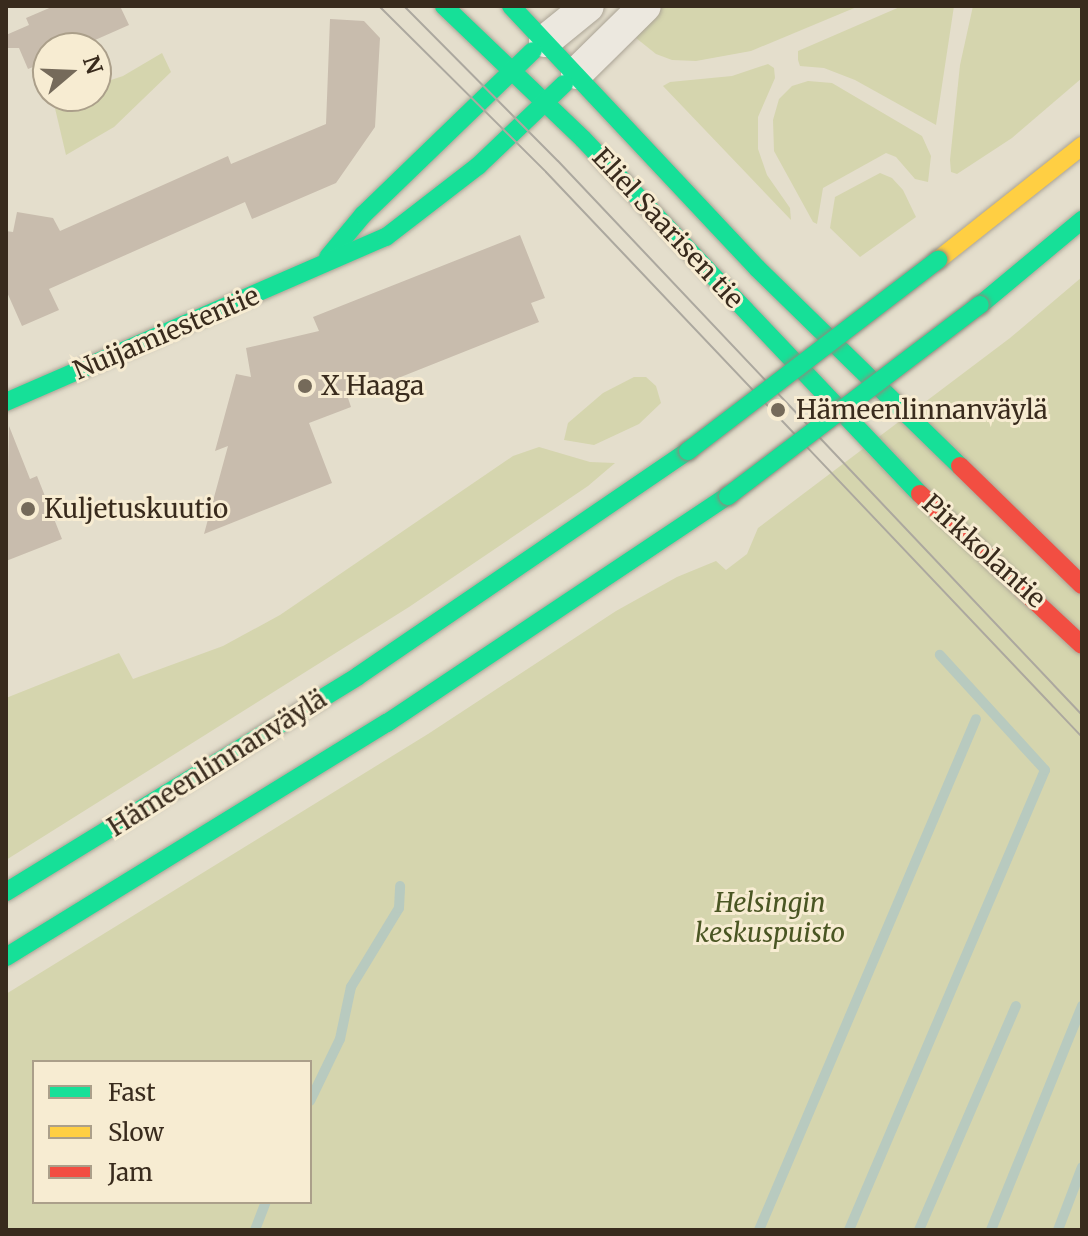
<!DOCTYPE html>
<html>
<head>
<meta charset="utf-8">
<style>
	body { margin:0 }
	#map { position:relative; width:1088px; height:1236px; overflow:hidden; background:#e4decc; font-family:Merriweather,serif }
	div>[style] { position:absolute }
	.green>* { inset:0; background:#d5d5ae }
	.stream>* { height:10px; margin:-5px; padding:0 5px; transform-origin:5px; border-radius:5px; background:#b8cabf }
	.building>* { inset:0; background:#c8bcad }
	.roads { filter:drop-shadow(0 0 2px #aaa395) drop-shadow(0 0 2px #aaa395) }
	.street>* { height:32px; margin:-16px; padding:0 16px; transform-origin:16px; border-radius:16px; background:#ece8df }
	.fast>* { height:18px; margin:-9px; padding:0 9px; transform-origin:9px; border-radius:9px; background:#16e098 }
	.slow>* { height:18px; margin:-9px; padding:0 9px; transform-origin:9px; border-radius:9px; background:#ffcf43 }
	.jam>* { height:18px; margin:-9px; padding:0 9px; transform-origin:9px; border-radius:9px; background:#f24e42 }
	.tram>* { height:2px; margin:-1px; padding:0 1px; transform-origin:1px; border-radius:1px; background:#aca89f }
	.bridges { filter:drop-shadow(0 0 2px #8f887c) drop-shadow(0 0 2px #8f887c) }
	.fast-bridge>* { height:18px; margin:-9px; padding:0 9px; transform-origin:9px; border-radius:9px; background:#16e098 }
	.dots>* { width:22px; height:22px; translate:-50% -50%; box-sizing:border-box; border:4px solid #f7ecd2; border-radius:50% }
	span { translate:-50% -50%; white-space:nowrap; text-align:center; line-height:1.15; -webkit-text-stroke:6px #f7ecd2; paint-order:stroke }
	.street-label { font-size:26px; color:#392b1d }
	.poi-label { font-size:26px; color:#392b1d }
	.left { translate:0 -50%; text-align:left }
	.park-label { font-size:26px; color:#4a5623; font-style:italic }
	.frame { position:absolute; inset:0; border:8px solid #392b1d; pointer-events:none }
	.legend { position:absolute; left:32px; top:1060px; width:280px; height:144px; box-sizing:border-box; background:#f7ecd2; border:2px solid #ab9f8a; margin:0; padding:10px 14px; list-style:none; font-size:24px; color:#392b1d }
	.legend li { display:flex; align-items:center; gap:16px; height:40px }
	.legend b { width:40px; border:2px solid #ab9f8a }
	.north { position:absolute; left:32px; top:32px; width:80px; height:80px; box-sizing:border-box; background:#f7ecd2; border:2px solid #ab9f8a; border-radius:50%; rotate:71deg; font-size:22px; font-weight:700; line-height:32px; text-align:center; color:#392b1d }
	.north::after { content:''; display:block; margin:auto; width:28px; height:36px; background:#756a5a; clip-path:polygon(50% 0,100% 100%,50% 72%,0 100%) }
</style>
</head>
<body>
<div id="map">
	<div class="green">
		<div style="clip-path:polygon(663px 6px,859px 6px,751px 51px,696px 61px,672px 60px,656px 54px,636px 38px)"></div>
		<div style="clip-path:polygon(902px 6px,954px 6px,936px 125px,855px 80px,824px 68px,800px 66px,798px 60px,798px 51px)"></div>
		<div style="clip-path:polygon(973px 6px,1082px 6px,1082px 78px,1012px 138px,957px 174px,951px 172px,950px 160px,960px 65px)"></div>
		<div style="clip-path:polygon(162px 53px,171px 72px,114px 127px,66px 155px,54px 104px,71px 96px,96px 96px,96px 85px,123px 76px)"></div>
		<div style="clip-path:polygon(768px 64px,774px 68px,775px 78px,758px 117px,758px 149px,767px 175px,790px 208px,791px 220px,663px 86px,670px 82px,732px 76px)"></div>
		<div style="clip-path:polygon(808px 81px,832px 83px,922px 136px,931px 156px,928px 182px,915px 179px,896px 157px,886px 153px,823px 188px,817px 224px,813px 222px,774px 151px,773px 120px,779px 99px,792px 86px)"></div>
		<div style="clip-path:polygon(880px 173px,892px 178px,903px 190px,916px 217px,860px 257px,830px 228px,835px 197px)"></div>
		<div style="clip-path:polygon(evenodd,1082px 277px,1082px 1230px,6px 1230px,6px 994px,428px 734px,616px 611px,677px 577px,716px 561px,726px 570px,747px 554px,758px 528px,1010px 338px,1082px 277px,34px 1062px,310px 1062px,310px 1202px,34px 1202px,34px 1062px)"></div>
		<div style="clip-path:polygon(634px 377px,646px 377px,656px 386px,661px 403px,639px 424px,594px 445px,564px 440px,568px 423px,603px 393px)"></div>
		<div style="clip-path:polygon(539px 447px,590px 462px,615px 463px,588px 486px,409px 607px,6px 860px,6px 698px,119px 653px,133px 679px,223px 646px,280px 615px,513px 456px)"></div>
	</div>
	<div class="stream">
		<div style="left:310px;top:1101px;width:69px;rotate:-64.2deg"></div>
		<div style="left:340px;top:1039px;width:53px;rotate:-78.1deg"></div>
		<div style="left:351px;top:987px;width:92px;rotate:-58.7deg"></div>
		<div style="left:399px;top:908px;width:22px;rotate:-87deg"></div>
		<div style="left:255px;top:1230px;width:30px;rotate:-69deg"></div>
		<div style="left:759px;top:1230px;width:555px;rotate:-66.99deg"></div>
		<div style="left:849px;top:1230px;width:500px;rotate:-66.92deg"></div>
		<div style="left:1045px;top:770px;width:156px;rotate:-132.4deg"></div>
		<div style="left:919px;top:1230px;width:244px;rotate:-66.6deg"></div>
		<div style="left:991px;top:1230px;width:242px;rotate:-67.9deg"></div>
		<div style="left:1058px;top:1230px;width:67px;rotate:-69.1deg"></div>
	</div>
	<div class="building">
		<div style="clip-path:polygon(54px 6px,120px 6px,129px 25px,77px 48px,48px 48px,48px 61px,28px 69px,19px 48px,6px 48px,6px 35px,29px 25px,26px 18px)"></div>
		<div style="clip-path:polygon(330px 19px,364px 21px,380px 38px,375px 127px,336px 183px,252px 219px,245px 202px,49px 289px,59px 310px,22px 326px,6px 290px,6px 231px,13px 232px,17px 212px,53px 218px,60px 231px,228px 156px,231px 164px,326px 124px)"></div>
		<div style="clip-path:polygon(520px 235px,545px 298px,531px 303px,539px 322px,348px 398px,351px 407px,309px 423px,332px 483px,204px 534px,228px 446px,215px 451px,236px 374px,251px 377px,246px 348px,319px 331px,313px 317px)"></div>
		<div style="clip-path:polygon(9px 426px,30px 479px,37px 476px,62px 539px,6px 561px)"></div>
	</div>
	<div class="roads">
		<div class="street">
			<div style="left:545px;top:41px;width:55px;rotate:-39.1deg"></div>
			<div style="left:577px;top:73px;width:95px;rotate:-44.6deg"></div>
		</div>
		<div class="fast">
			<div style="left:444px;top:6px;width:192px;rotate:43.7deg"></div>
			<div style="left:583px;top:139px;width:489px;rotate:46.5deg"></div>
			<div style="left:511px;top:6px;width:359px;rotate:46.8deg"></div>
			<div style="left:757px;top:268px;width:284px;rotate:44.3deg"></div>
			<div style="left:328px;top:257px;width:55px;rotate:-50.2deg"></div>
			<div style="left:363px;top:215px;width:236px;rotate:-44deg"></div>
			<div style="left:980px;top:305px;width:133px;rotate:-39.8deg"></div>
			<div style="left:6px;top:402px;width:414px;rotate:-23.5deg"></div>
			<div style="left:386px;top:237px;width:116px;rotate:-37.7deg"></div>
			<div style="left:478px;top:166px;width:119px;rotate:-43.6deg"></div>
			<div style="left:6px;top:892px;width:413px;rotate:-31.5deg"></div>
			<div style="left:358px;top:676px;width:399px;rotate:-34.3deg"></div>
			<div style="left:6px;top:957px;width:447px;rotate:-31.6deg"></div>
			<div style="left:387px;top:723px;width:410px;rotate:-33.7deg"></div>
		</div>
		<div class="slow">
			<div style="left:938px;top:260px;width:184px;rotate:-38.4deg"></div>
		</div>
		<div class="jam">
			<div style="left:960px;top:466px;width:170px;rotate:44.3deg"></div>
			<div style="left:920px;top:494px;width:221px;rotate:43deg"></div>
		</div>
	</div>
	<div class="tram">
		<div style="left:379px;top:6px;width:235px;rotate:44.8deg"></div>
		<div style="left:546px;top:172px;width:779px;rotate:46.51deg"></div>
		<div style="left:404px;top:6px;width:218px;rotate:45.2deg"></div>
		<div style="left:558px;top:161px;width:763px;rotate:46.59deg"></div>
	</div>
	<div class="bridges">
		<div class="fast-bridge">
			<div style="left:688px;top:451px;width:315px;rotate:-37.4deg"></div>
			<div style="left:728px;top:496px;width:316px;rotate:-37.2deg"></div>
		</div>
	</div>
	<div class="dots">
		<div style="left:305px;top:386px;background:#756a5a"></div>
		<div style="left:778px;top:410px;background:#756a5a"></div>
		<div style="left:28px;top:509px;background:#756a5a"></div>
	</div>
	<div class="street-label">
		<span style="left:668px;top:228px;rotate:47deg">Eliel Saarisen tie</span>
		<span style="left:166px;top:333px;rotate:-23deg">Nuijamiestentie</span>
		<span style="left:984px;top:551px;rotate:42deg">Pirkkolantie</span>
		<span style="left:217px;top:763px;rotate:-32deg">Hämeenlinnanväylä</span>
	</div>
	<div class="poi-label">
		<span class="left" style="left:321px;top:386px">X Haaga</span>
		<span class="left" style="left:796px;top:410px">Hämeenlinnanväylä</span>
		<span class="left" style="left:44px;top:509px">Kuljetuskuutio</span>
	</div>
	<div class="park-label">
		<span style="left:770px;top:918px">Helsingin<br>keskuspuisto</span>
	</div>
	<div class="frame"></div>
	<ul class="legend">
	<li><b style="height:10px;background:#16e098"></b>Fast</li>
	<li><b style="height:10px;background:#ffcf43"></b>Slow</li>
	<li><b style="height:10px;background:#f24e42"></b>Jam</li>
	</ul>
	<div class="north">N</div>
</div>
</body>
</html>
